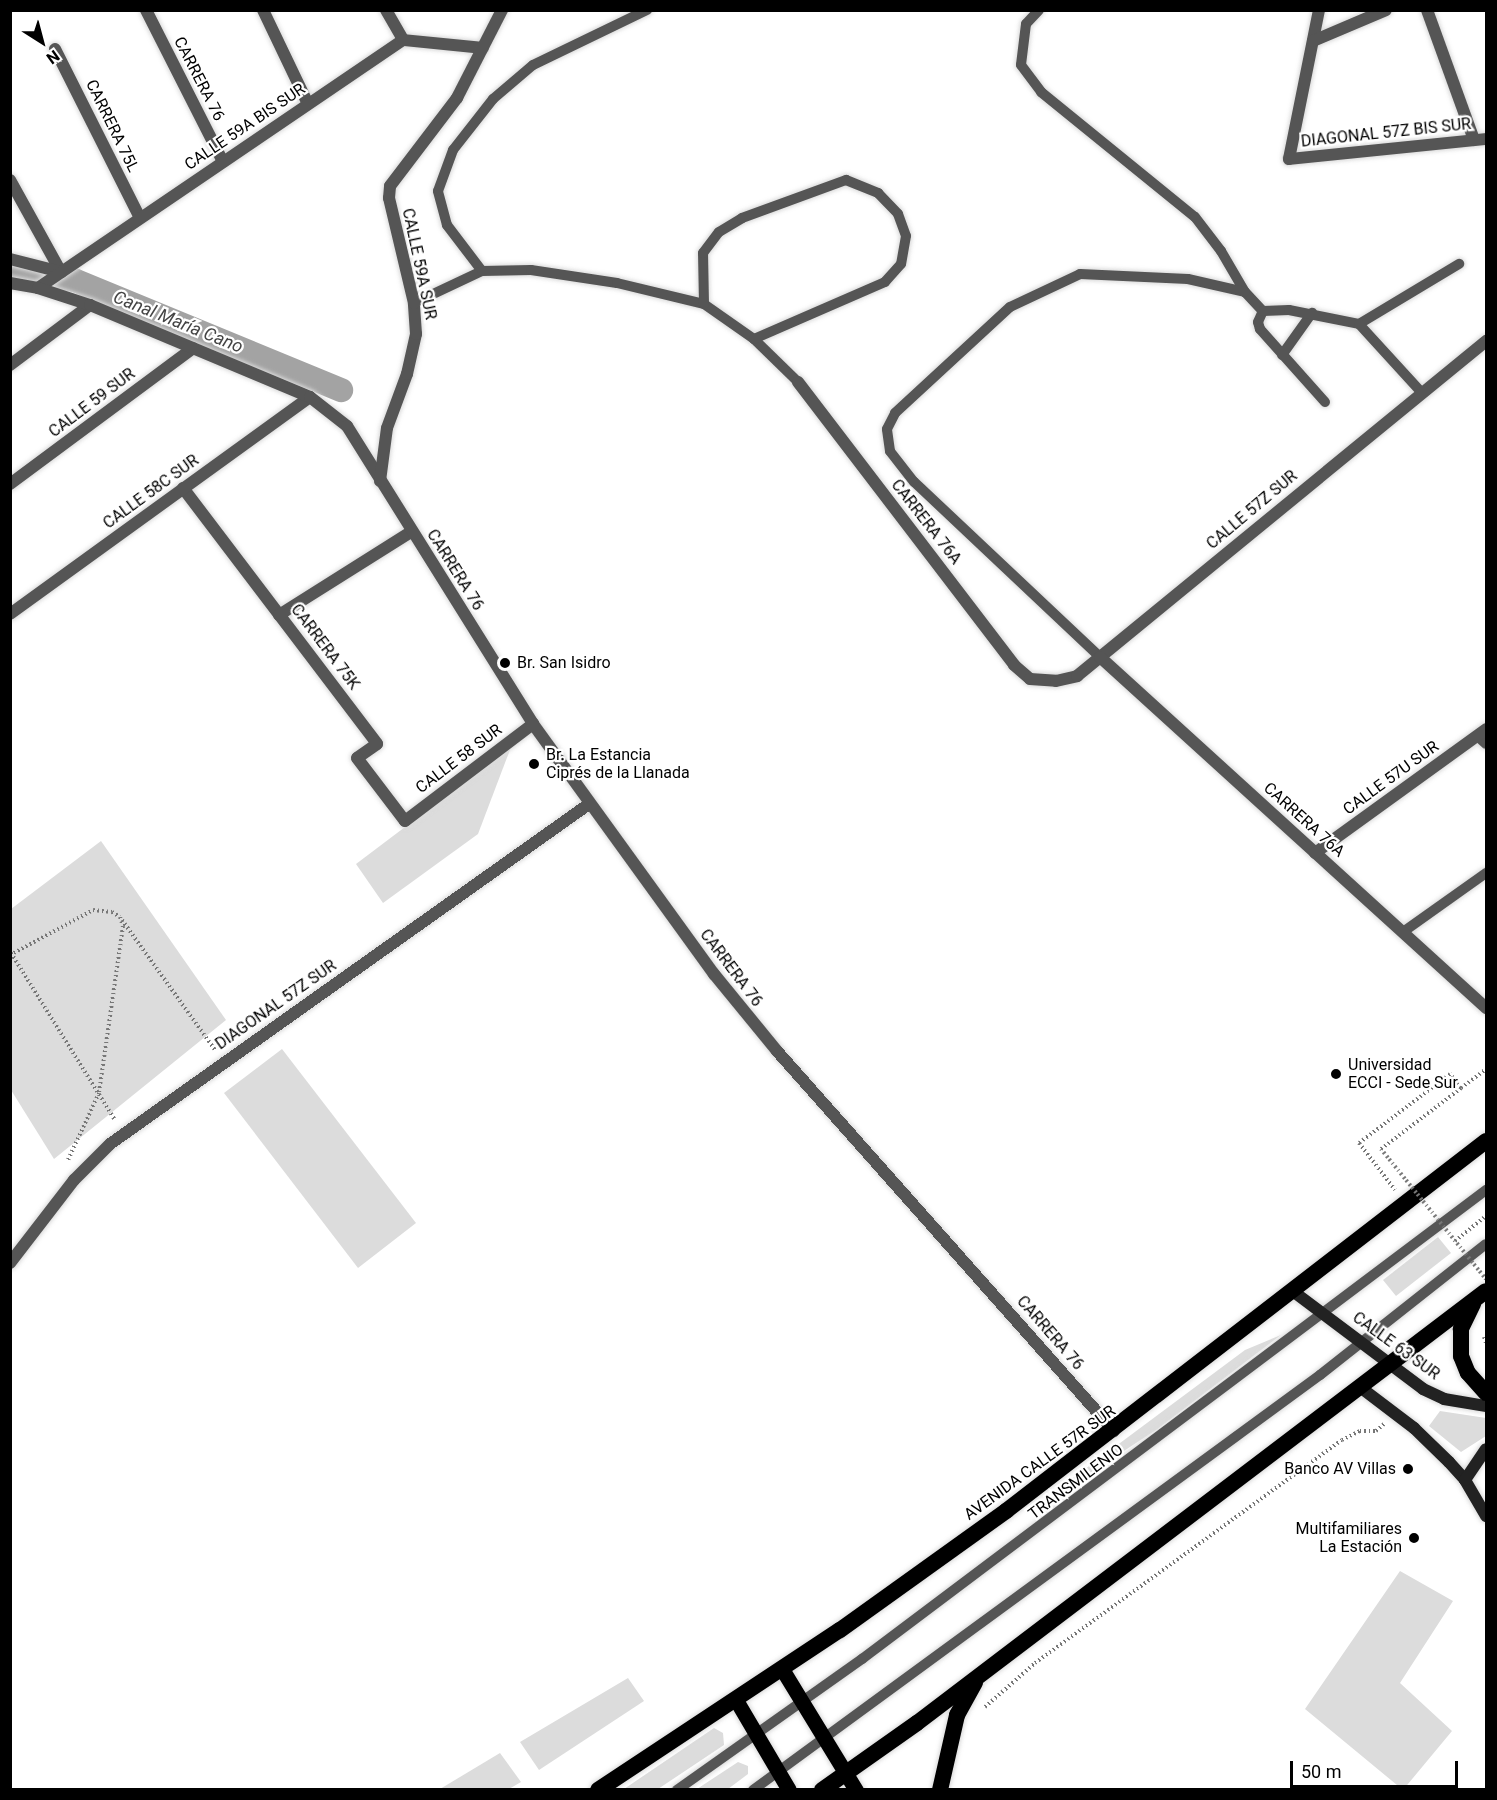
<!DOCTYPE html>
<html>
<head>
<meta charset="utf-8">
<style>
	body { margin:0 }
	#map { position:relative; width:1497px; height:1800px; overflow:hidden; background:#fff; font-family:Roboto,sans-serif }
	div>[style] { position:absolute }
	.green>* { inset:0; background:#dcdcdc }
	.canal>* { height:24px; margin:-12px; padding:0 12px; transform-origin:12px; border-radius:12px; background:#a3a3a3 }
	.path>* { height:4px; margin-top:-2px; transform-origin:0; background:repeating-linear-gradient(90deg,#777 0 1.5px,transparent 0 4.5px) }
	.roads { filter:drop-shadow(0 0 2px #dbdbdb) drop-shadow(0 0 2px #dbdbdb) }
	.service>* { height:10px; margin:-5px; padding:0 5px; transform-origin:5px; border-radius:5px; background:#555 }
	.minor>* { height:12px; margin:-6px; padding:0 6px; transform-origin:6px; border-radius:6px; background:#555 }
	.tertiary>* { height:12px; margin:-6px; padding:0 6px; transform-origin:6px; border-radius:6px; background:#555 }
	.secondary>* { height:12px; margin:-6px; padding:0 6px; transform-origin:6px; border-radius:6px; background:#222 }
	.primary>* { height:15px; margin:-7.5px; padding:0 7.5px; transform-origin:7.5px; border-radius:7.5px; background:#000 }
	.trunk>* { height:16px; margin:-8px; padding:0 8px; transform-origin:8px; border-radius:8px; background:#000 }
	.path-bridge>* { height:4px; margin-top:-2px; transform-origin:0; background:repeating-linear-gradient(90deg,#777 0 1.5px,transparent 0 4.5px) }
	.dots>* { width:16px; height:16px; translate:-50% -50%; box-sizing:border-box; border:3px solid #fff; border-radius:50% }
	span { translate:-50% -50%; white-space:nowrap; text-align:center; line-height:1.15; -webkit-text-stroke:4.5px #fff; paint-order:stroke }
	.street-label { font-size:16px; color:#000 }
	.poi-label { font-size:16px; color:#000 }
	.left { translate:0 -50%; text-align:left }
	.right { translate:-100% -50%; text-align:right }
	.water-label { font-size:18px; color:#444; font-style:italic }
	.frame { position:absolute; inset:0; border:12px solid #000; pointer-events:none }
	.north { position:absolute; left:12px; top:12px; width:60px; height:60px; -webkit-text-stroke:4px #fff; paint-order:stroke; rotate:144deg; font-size:16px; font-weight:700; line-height:24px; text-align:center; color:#000 }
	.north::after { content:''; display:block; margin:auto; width:21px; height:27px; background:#000; clip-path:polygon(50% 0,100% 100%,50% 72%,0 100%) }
	.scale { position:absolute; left:1290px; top:1761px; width:168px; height:27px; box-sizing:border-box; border:3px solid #000; border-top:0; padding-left:8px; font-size:18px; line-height:21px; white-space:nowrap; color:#000; -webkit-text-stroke:4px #fff; paint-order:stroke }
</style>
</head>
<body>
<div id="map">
	<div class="green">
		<div style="clip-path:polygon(511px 747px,478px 834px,383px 903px,356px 864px)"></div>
		<div style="clip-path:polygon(101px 841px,226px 1020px,54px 1159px,11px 1090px,11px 909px)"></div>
		<div style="clip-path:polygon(282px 1049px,416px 1223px,358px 1268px,224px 1093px)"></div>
		<div style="clip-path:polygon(1438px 1237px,1451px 1253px,1396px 1296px,1383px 1280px)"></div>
		<div style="clip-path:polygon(1281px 1335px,1156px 1430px,1067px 1488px,1065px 1484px,1245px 1350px)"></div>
		<div style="clip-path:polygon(1440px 1411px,1486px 1418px,1486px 1436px,1461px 1452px,1429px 1426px)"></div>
		<div style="clip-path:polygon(1400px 1571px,1453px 1601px,1400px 1683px,1452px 1731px,1403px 1790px,1305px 1709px)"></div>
		<div style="clip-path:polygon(628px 1678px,644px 1701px,539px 1770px,520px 1742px)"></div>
		<div style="clip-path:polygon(714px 1728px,723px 1733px,724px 1745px,658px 1789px,624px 1789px)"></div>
		<div style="clip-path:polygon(500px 1753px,521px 1782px,509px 1789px,440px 1789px)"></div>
		<div style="clip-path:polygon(738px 1762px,748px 1766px,748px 1774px,728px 1789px,697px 1789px)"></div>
	</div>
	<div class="canal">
		<div style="left:10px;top:271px;width:65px;rotate:8deg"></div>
		<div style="left:74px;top:280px;width:289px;rotate:22.4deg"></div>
	</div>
	<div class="path">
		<div style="left:122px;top:920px;width:160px;rotate:54.4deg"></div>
		<div style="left:11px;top:953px;width:197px;rotate:58.1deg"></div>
		<div style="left:10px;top:955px;width:94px;rotate:-28.5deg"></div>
		<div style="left:93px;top:910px;width:19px;rotate:6deg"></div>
		<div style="left:112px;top:912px;width:9px;rotate:32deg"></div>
		<div style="left:120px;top:917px;width:9px;rotate:72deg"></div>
		<div style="left:123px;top:926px;width:169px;rotate:98.2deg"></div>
		<div style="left:99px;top:1093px;width:74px;rotate:114.8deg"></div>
		<div style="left:1461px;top:1088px;width:31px;rotate:-37deg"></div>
		<div style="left:1381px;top:1149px;width:101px;rotate:-37.3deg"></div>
		<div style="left:1461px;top:1088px;width:18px;rotate:-128deg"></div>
		<div style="left:1450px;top:1074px;width:114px;rotate:142.8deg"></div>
		<div style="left:1359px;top:1143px;width:59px;rotate:52.5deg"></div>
		<div style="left:1455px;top:1241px;width:40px;rotate:-39deg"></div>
		<div style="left:1484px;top:1337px;width:6px;rotate:72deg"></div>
		<div style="left:985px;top:1707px;width:67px;rotate:-41.3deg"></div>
		<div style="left:1035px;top:1663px;width:379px;rotate:-36deg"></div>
		<div style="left:1342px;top:1440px;width:20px;rotate:-27deg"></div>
		<div style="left:1360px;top:1431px;width:16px"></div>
		<div style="left:1376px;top:1431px;width:11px;rotate:-41deg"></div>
	</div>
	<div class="roads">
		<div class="service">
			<div style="left:1039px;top:10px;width:19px;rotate:133deg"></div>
			<div style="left:1026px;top:24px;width:41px;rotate:97deg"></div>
			<div style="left:1021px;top:65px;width:34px;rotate:53deg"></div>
			<div style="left:1041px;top:92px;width:198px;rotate:39.1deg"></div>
			<div style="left:1195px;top:217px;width:43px;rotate:52.6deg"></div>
			<div style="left:1221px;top:251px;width:48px;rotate:59.7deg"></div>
			<div style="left:1245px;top:292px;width:26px;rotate:47deg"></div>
			<div style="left:482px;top:271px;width:58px;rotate:-127.3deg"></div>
			<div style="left:447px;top:225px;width:35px;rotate:-105deg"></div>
			<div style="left:438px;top:191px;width:44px;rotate:-69.9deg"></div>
			<div style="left:453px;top:150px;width:65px;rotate:-51.9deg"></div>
			<div style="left:493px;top:99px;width:52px;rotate:-40.4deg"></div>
			<div style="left:533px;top:65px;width:127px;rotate:-25.8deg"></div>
			<div style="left:414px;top:303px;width:75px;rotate:-25.2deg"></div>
			<div style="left:482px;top:271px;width:49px;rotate:-1.2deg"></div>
			<div style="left:531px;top:270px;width:87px;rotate:8.6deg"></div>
			<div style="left:617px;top:283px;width:89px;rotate:13.6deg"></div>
			<div style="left:704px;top:304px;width:61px;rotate:35deg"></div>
			<div style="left:754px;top:339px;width:62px;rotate:44.3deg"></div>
			<div style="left:704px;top:304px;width:51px;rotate:-91.1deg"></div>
			<div style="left:703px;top:253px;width:26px;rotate:-53deg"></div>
			<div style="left:719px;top:232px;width:27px;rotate:-31deg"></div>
			<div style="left:742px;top:218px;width:111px;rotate:-20.1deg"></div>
			<div style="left:846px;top:180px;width:35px;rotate:22deg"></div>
			<div style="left:878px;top:193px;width:29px;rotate:46deg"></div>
			<div style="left:898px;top:214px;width:23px;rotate:70deg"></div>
			<div style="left:906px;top:236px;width:28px;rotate:100deg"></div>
			<div style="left:901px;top:264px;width:24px;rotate:132deg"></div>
			<div style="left:885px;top:282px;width:143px;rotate:156.5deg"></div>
			<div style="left:1359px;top:324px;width:117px;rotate:-31deg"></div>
			<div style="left:1282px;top:355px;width:52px;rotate:-54.5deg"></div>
			<div style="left:1325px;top:402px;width:98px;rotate:-131.7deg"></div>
			<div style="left:1260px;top:329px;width:7px;rotate:-106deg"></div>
			<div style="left:1258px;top:322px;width:12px;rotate:-66deg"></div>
			<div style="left:1263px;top:311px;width:26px;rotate:-2deg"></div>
			<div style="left:1289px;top:310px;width:71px;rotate:11.3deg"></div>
			<div style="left:1359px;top:324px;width:92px;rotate:47.6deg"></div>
			<div style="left:1100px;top:657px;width:255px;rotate:-136.7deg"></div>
			<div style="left:914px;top:482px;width:39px;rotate:-128deg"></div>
			<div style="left:890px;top:451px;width:22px;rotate:-98deg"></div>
			<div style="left:887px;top:429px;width:18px;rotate:-63deg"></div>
			<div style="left:895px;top:413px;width:156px;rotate:-42.7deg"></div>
			<div style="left:1010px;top:307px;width:77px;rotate:-25.2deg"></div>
			<div style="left:1080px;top:274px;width:108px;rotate:2.7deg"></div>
			<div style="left:1188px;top:279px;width:58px;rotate:12.8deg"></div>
			<div style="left:1477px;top:736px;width:12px;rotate:42deg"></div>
			<div style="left:1403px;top:932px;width:102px;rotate:-35.4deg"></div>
			<div style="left:677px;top:1790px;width:227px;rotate:-35.3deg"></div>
			<div style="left:862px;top:1659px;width:781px;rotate:-36.93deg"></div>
			<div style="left:753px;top:1790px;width:703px;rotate:-36.2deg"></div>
			<div style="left:1320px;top:1375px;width:211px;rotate:-38.3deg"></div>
		</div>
		<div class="minor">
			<div style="left:146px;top:10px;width:170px;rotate:63.1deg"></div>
			<div style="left:263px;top:10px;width:104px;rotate:64.4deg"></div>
			<div style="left:386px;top:10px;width:34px;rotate:60deg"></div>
			<div style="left:1319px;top:10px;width:152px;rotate:101.4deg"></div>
			<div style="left:1289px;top:159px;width:198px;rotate:-5.8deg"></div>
			<div style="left:1427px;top:10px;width:138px;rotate:70.1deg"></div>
			<div style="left:1313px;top:41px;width:79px;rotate:-23deg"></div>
			<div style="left:55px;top:49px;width:189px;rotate:63.3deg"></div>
			<div style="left:10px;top:180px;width:105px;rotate:61deg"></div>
			<div style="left:10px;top:259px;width:53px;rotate:14.3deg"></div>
			<div style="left:38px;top:288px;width:441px;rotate:-34.2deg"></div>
			<div style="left:403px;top:40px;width:80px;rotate:5.7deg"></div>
			<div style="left:10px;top:365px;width:100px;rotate:-36.9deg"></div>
			<div style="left:798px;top:382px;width:356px;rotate:52.6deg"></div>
			<div style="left:1014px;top:665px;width:21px;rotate:41deg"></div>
			<div style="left:1030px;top:679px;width:26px;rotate:4deg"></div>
			<div style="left:1056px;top:681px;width:22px;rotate:-13deg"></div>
			<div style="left:1077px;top:676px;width:529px;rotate:-39.32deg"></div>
			<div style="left:10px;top:484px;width:228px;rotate:-36.6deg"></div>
			<div style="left:183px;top:488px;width:321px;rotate:52.8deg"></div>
			<div style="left:377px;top:744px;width:24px;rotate:145deg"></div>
			<div style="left:357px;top:758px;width:79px;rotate:52.7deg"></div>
			<div style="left:405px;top:821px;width:161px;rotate:-37.2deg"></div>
			<div style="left:10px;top:614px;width:370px;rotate:-35.9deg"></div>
			<div style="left:279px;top:615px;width:156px;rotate:-32.2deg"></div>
			<div style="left:1100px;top:657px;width:522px;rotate:42.28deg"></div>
			<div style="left:1315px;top:853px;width:211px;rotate:-35.9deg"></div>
		</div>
		<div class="tertiary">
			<div style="left:10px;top:283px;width:28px;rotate:10deg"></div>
			<div style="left:38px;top:288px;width:55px;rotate:18.1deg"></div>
			<div style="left:90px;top:305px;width:238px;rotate:22.7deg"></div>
			<div style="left:310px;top:397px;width:47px;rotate:38.1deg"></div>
			<div style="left:347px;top:426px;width:351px;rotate:58deg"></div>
			<div style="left:533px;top:724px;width:309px;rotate:54.1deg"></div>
			<div style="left:714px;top:974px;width:99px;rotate:50.7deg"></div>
			<div style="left:777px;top:1051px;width:508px;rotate:48.43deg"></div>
			<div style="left:380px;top:481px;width:53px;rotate:-82.5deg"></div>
			<div style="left:387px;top:428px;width:58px;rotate:-69.7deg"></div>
			<div style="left:407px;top:374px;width:41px;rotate:-77.3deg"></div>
			<div style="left:416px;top:334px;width:31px;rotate:-94deg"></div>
			<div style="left:414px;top:303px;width:108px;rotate:-103.4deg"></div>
			<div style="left:389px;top:198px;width:12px;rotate:-85deg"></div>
			<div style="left:390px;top:186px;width:111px;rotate:-52.7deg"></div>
			<div style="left:457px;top:98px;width:99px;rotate:-62.9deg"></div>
			<div style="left:10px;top:1263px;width:105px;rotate:-52.4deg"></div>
			<div style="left:74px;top:1180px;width:51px;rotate:-45deg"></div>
			<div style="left:110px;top:1144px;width:587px;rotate:-35.37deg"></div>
		</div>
		<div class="secondary">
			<div style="left:1294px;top:1292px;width:161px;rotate:36.9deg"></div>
			<div style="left:1423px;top:1389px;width:23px;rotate:25deg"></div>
			<div style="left:1444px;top:1399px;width:43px;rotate:9.5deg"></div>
			<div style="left:1360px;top:1387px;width:68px;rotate:37.2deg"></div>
			<div style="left:1414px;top:1428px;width:49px;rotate:44.2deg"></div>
			<div style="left:1449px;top:1462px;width:24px;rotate:48deg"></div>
			<div style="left:1465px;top:1480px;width:42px;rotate:59.7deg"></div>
			<div style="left:1465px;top:1480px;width:37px;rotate:-56deg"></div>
		</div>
		<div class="primary">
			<div style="left:782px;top:1669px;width:142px;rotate:58.6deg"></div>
			<div style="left:736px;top:1700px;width:104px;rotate:59.5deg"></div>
		</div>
		<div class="trunk">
			<div style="left:1473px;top:1304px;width:28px;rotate:116deg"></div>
			<div style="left:1461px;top:1329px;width:27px;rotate:90deg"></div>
			<div style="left:1461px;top:1356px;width:18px;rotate:68deg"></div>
			<div style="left:1468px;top:1373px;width:27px;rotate:48deg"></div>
			<div style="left:598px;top:1790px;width:290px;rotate:-33.5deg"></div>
			<div style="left:840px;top:1630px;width:204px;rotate:-35.6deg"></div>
			<div style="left:1006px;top:1511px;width:606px;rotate:-37.63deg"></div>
			<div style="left:822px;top:1790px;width:116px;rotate:-35.2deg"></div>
			<div style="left:917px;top:1723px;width:714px;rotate:-37.21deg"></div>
			<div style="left:940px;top:1790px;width:77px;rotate:-77.2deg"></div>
			<div style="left:957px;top:1715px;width:37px;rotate:-61deg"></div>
		</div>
	</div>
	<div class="path-bridge">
		<div style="left:1381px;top:1149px;width:167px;rotate:51.1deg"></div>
	</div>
	<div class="dots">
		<div style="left:505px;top:663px;background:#000"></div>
		<div style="left:534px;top:764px;background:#000"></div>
		<div style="left:1336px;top:1074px;background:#000"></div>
		<div style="left:1408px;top:1469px;background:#000"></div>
		<div style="left:1414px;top:1538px;background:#000"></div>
	</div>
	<div class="street-label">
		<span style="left:199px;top:79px;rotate:63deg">CARRERA 76</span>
		<span style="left:112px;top:126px;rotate:64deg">CARRERA 75L</span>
		<span style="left:245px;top:127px;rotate:-34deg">CALLE 59A BIS SUR</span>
		<span style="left:1386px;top:133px;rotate:-6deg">DIAGONAL 57Z BIS SUR</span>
		<span style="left:419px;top:264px;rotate:78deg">CALLE 59A SUR</span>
		<span style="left:92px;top:403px;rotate:-37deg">CALLE 59 SUR</span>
		<span style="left:151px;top:492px;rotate:-36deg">CALLE 58C SUR</span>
		<span style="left:1252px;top:510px;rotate:-40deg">CALLE 57Z SUR</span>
		<span style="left:926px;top:522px;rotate:52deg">CARRERA 76A</span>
		<span style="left:455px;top:570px;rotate:58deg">CARRERA 76</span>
		<span style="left:325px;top:647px;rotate:53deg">CARRERA 75K</span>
		<span style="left:459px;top:759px;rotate:-37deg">CALLE 58 SUR</span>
		<span style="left:1391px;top:778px;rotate:-36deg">CALLE 57U SUR</span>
		<span style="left:1304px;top:820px;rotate:42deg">CARRERA 76A</span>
		<span style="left:731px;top:968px;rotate:53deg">CARRERA 76</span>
		<span style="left:276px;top:1005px;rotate:-35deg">DIAGONAL 57Z SUR</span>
		<span style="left:1050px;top:1333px;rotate:49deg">CARRERA 76</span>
		<span style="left:1396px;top:1346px;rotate:36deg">CALLE 63 SUR</span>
		<span style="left:1040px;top:1463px;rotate:-36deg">AVENIDA CALLE 57R SUR</span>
		<span style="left:1076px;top:1482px;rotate:-37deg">TRANSMILENIO</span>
	</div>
	<div class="poi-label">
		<span class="left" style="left:517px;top:663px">Br. San Isidro</span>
		<span class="left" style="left:546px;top:764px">Br. La Estancia<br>Ciprés de la Llanada</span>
		<span class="left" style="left:1348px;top:1074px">Universidad<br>ECCI - Sede Sur</span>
		<span class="right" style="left:1396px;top:1469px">Banco AV Villas</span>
		<span class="right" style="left:1402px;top:1538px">Multifamiliares<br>La Estación</span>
	</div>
	<div class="water-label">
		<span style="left:178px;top:322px;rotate:22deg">Canal María Cano</span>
	</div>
	<div class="frame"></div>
	<div class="north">N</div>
	<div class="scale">50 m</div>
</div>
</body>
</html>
